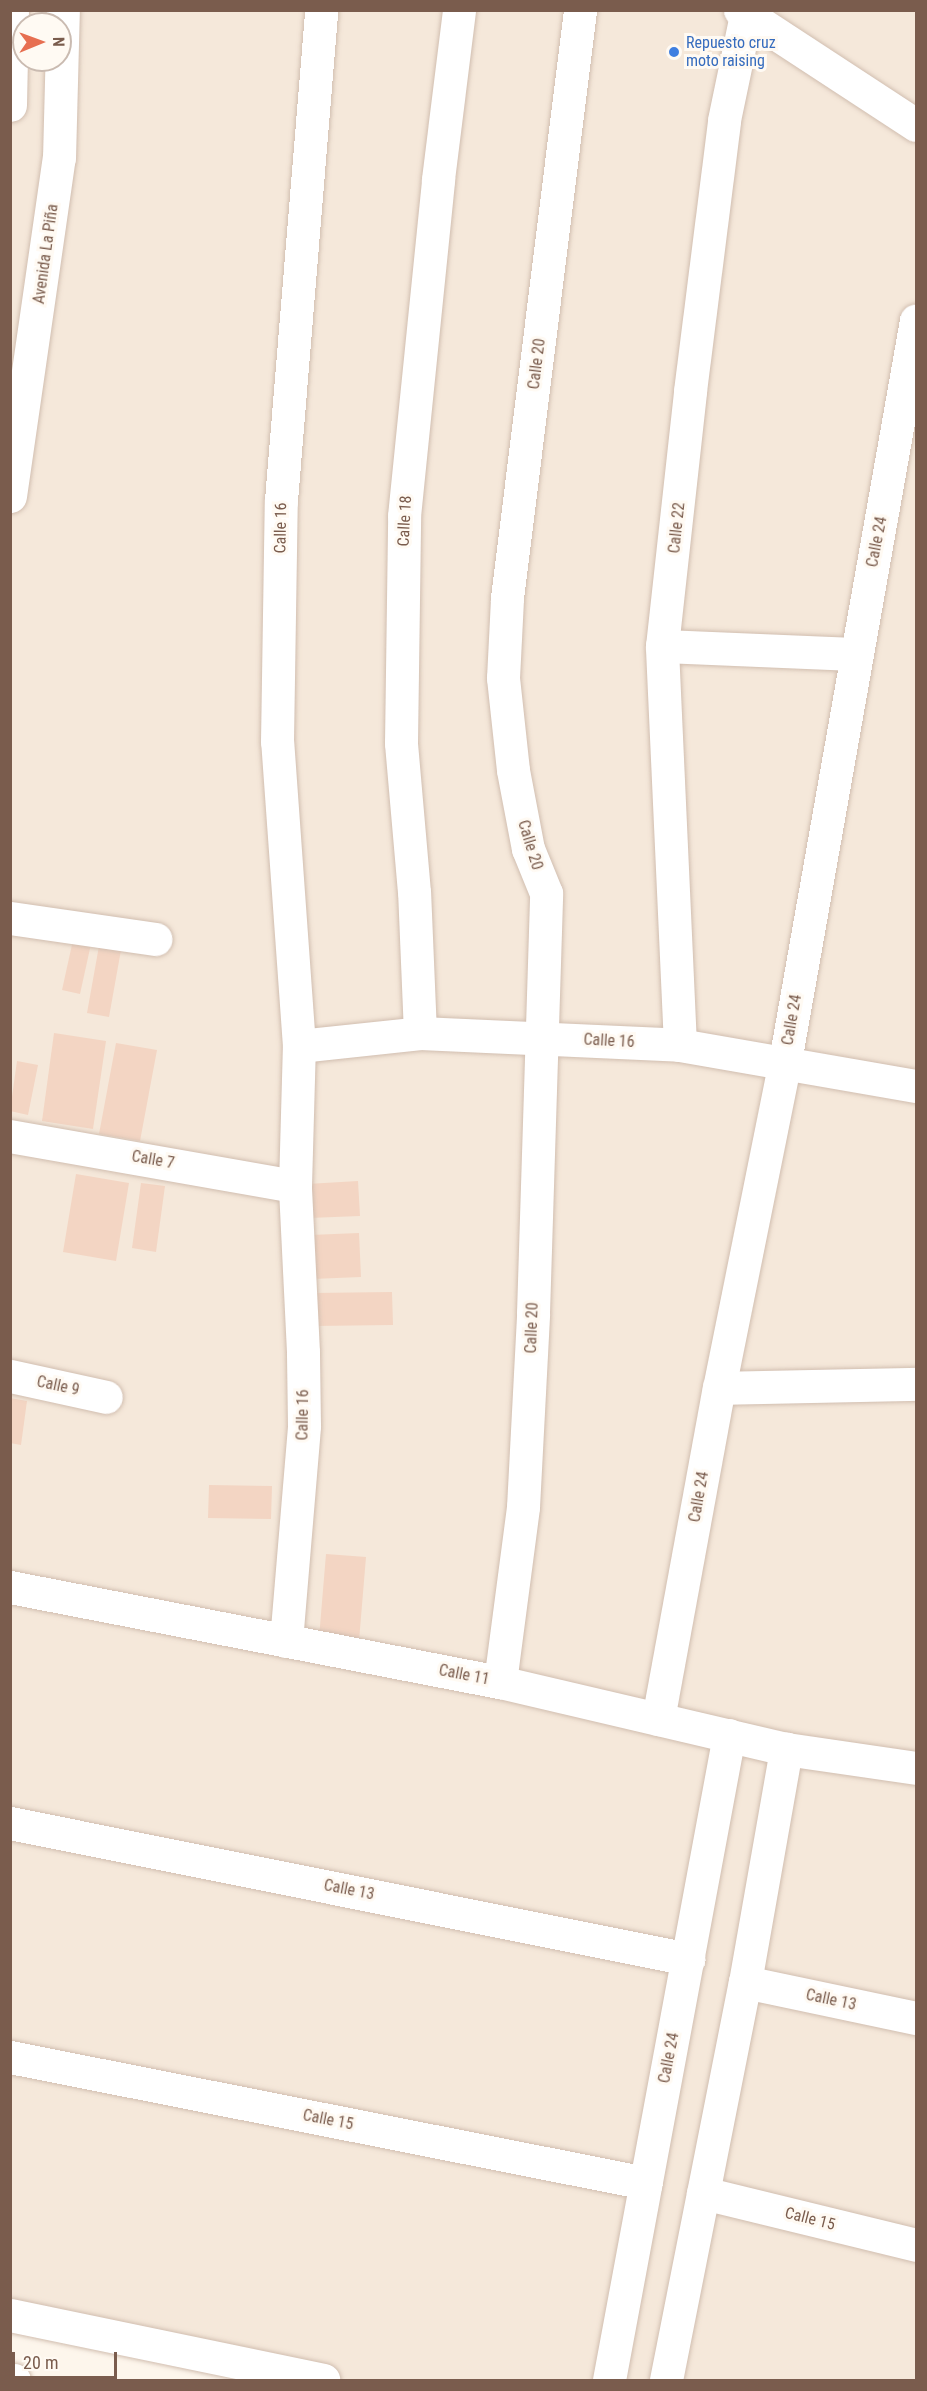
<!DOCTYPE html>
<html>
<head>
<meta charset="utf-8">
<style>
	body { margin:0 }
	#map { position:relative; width:927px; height:2391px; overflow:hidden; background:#fdf6ec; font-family:"Roboto Condensed",sans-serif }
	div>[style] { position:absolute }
	.residential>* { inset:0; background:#f5e8da }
	.building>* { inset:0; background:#f3d5c3 }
	.roads { filter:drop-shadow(0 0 2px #d1beb0) drop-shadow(0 0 2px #d1beb0) }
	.street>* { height:33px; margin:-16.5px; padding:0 16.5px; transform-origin:16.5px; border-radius:16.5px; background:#fff }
	.secondary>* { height:33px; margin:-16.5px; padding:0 16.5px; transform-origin:16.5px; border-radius:16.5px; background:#fff }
	.dots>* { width:16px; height:16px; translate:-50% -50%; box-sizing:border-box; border:3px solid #fffaf3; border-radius:50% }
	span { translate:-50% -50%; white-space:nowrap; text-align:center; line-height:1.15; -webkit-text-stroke:6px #fffaf3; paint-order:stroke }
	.shop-label { font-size:16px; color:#366cbe }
	.left { translate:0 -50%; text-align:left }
	.street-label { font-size:16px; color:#7a5c4d }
	.frame { position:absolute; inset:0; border:12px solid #7a5c4d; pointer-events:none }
	.north { position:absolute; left:12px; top:12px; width:60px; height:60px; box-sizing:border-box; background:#fffaf3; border:2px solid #cabbb1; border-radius:50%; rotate:89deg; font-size:16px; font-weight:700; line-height:24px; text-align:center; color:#7a5c4d }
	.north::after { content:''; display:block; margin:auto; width:21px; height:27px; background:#e76f51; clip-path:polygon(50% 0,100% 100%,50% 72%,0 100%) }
	.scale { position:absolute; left:12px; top:2352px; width:105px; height:27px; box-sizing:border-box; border:3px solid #7a5c4d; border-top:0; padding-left:8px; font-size:18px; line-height:21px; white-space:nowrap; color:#7a5c4d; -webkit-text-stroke:4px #fffaf3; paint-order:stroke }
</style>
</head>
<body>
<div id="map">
	<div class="residential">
		<div style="clip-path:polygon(evenodd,10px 11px,916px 11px,916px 2380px,270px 2380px,11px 2333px,10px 11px,24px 24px,60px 24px,60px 60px,24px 60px,24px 24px)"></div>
	</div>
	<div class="building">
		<div style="clip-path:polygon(73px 940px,91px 944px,80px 994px,62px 990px)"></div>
		<div style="clip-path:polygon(99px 946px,121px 950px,109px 1017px,87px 1013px)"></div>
		<div style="clip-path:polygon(54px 1033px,106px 1041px,93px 1129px,42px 1121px)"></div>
		<div style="clip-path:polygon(116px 1043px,157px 1050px,140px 1141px,99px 1134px)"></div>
		<div style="clip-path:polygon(17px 1061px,38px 1065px,28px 1115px,10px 1111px)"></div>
		<div style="clip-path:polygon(76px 1174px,129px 1183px,116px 1261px,63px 1252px)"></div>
		<div style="clip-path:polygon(358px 1181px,360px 1216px,309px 1218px,307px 1184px)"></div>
		<div style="clip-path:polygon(141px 1183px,165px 1186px,156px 1252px,132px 1248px)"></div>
		<div style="clip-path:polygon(359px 1233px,361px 1277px,312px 1279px,310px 1235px)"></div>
		<div style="clip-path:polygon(392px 1292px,393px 1325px,313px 1326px,312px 1293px)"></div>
		<div style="clip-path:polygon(10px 1398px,27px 1401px,21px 1445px,10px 1443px)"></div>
		<div style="clip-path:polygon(209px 1485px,272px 1486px,271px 1519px,208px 1518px)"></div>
		<div style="clip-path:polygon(326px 1554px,366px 1557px,359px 1641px,319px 1638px)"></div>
	</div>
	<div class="roads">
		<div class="street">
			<div style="left:10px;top:105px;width:95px;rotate:-88.8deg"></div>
			<div style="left:10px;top:496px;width:342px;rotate:-81.8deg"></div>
			<div style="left:59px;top:158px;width:148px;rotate:-88.5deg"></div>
			<div style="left:662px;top:646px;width:194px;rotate:2.4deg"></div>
			<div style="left:10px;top:918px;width:147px;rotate:8.2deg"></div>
			<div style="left:420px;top:1033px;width:141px;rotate:-92.4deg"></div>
			<div style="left:414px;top:892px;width:150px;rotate:-95deg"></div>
			<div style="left:401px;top:743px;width:227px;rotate:-89.2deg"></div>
			<div style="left:404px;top:516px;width:339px;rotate:-84.2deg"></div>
			<div style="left:438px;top:179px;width:170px;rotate:-82.9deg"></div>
			<div style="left:680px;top:1045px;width:399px;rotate:-92.6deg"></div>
			<div style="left:662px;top:646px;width:257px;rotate:-83.7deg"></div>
			<div style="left:690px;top:391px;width:273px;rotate:-82.8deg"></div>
			<div style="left:724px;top:120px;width:112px;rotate:-78.2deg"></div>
			<div style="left:299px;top:1046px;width:122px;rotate:-6.1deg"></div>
			<div style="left:420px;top:1033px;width:260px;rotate:2.6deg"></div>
			<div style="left:680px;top:1045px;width:240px;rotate:9.9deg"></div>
			<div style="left:10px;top:1136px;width:289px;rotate:10deg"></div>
			<div style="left:10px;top:1376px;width:98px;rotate:12.3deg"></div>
			<div style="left:719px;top:1388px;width:197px;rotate:-1.2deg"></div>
			<div style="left:10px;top:1587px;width:499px;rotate:11deg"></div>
			<div style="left:500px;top:1682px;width:294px;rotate:13.2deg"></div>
			<div style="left:786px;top:1749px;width:131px;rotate:8.3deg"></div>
			<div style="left:286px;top:1641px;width:216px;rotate:-85.2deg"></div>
			<div style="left:304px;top:1426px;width:74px;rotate:-90.8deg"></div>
			<div style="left:303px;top:1352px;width:166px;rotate:-92.8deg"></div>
			<div style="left:295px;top:1186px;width:140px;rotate:-88.4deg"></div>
			<div style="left:299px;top:1046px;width:305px;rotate:-94.1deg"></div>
			<div style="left:277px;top:742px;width:242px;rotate:-89.1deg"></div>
			<div style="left:281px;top:500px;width:492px;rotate:-85.3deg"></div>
			<div style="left:500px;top:1682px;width:177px;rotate:-82.5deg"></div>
			<div style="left:523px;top:1507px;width:194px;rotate:-87deg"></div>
			<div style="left:533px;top:1313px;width:420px;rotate:-88.2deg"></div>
			<div style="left:546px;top:893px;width:48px;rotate:-112.2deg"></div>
			<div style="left:528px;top:849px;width:80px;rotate:-100.8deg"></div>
			<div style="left:513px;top:770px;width:93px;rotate:-96.2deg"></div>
			<div style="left:503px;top:678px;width:80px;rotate:-87.1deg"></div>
			<div style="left:507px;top:598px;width:593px;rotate:-82.92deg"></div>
			<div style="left:658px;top:1719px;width:337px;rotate:-79.6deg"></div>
			<div style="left:719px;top:1388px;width:334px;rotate:-78.6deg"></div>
			<div style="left:785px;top:1061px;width:752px;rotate:-79.97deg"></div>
			<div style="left:10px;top:1823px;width:692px;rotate:11.34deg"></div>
			<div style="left:745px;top:1982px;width:175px;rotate:11.9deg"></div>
			<div style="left:10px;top:2057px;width:648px;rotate:11.21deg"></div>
			<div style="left:703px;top:2193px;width:219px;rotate:13.7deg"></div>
			<div style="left:609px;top:2380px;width:656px;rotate:-79.46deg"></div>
			<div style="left:666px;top:2380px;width:406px;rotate:-78.8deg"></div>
			<div style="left:745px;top:1982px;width:237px;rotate:-80deg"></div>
		</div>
		<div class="secondary">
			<div style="left:740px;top:10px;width:210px;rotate:33.2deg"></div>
			<div style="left:10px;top:2315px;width:320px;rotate:11.7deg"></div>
			<div style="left:10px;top:2380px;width:4px"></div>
		</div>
	</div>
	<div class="dots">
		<div style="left:674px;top:52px;background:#3f7fe0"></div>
	</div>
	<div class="shop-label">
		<span class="left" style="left:686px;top:52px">Repuesto cruz<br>moto raising</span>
	</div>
	<div class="street-label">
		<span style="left:46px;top:254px;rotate:-82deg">Avenida La Piña</span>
		<span style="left:537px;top:364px;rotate:-83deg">Calle 20</span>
		<span style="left:405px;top:521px;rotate:-87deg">Calle 18</span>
		<span style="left:281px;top:528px;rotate:-89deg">Calle 16</span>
		<span style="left:677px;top:528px;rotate:-84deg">Calle 22</span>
		<span style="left:877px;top:542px;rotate:-79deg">Calle 24</span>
		<span style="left:530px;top:845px;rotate:73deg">Calle 20</span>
		<span style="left:792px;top:1020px;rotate:-80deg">Calle 24</span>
		<span style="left:609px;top:1041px;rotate:3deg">Calle 16</span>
		<span style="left:153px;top:1160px;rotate:10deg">Calle 7</span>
		<span style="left:532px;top:1328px;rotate:-88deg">Calle 20</span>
		<span style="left:58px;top:1386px;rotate:12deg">Calle 9</span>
		<span style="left:303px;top:1415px;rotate:-89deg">Calle 16</span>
		<span style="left:699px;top:1497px;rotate:-80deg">Calle 24</span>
		<span style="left:464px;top:1675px;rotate:11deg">Calle 11</span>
		<span style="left:349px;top:1890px;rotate:11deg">Calle 13</span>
		<span style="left:831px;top:2000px;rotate:12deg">Calle 13</span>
		<span style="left:669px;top:2058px;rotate:-79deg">Calle 24</span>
		<span style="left:328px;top:2120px;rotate:11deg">Calle 15</span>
		<span style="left:810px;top:2219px;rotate:14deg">Calle 15</span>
	</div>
	<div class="frame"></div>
	<div class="north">N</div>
	<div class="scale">20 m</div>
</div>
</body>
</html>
